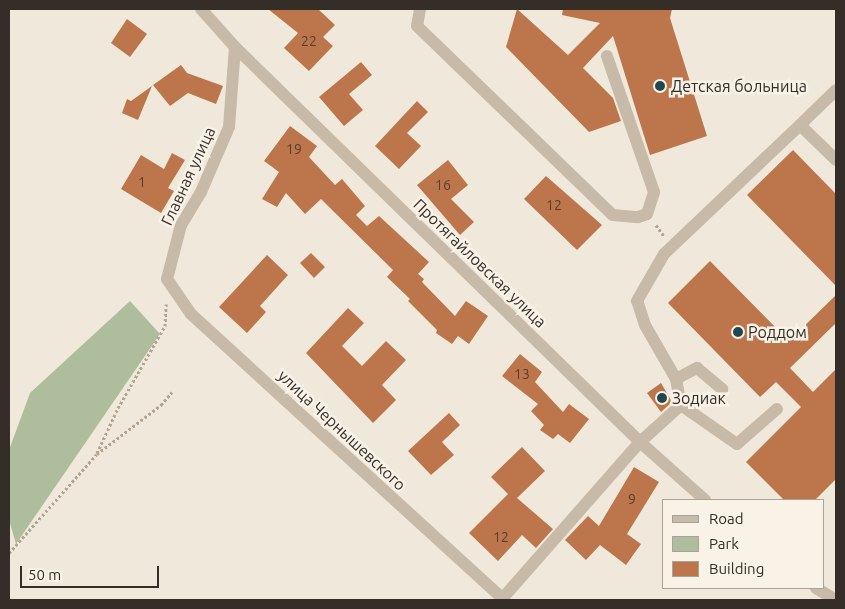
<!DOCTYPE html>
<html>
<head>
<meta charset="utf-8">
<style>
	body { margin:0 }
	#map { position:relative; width:845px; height:609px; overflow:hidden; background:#f0e9db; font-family:Ubuntu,sans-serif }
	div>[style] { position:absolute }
	.green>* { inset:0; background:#aebe9c }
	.building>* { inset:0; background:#bd764b }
	.path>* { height:3px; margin-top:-1.5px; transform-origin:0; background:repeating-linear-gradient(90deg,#b2a492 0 2.5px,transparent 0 5px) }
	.minor>* { height:12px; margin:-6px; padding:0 6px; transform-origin:6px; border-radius:6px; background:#c7baa8 }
	.dots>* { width:14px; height:14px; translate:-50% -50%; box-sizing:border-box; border:2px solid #f8f2e7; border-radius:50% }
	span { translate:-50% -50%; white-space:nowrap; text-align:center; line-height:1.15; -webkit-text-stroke:5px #f8f2e7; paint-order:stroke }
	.number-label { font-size:14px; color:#563f31 }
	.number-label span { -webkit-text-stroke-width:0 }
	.poi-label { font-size:16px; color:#342d28 }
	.left { translate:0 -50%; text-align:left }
	.street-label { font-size:16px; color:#342d28 }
	.frame { position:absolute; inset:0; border:10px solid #342d28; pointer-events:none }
	.legend { position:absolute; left:662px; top:499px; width:162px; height:90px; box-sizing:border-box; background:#f8f2e7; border:1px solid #aaa39b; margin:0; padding:6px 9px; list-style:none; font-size:15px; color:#342d28 }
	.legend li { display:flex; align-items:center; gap:10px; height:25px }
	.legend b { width:25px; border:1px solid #aaa39b }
	.scale { position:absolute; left:20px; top:566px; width:139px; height:22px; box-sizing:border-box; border:2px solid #342d28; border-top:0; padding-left:6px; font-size:15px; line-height:18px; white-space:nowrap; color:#342d28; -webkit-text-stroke:4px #f8f2e7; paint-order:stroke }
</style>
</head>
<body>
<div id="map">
	<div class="green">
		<div style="clip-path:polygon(130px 301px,160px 334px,16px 544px,9px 520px,9px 450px,30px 393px)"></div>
	</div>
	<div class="building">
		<div style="clip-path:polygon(268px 9px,318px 9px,335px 25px,323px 37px,333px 46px,309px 71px,284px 48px,298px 33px)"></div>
		<div style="clip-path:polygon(517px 9px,568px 55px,600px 23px,562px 15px,563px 9px,672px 9px,670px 18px,707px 136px,650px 155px,613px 36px,583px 68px,613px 98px,621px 121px,589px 132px,506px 47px)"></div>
		<div style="clip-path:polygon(127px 19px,147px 34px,130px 57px,111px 43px)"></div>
		<div style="clip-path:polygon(361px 62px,372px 75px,349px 94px,363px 110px,344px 126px,319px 97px)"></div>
		<div style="clip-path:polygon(181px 65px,187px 73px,223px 86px,216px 104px,188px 93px,170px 106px,153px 85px)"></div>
		<div style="clip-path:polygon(152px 86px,138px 120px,122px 113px,127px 99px,131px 101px)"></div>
		<div style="clip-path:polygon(417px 101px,428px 112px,407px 133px,421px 146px,399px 169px,375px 146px)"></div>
		<div style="clip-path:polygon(290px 126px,317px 146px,309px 157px,335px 185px,342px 179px,365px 206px,356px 215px,367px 226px,379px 216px,429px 262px,418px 274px,424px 279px,422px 282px,455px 316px,466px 301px,488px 316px,469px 344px,458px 336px,452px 344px,436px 333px,437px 330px,408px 301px,410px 299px,387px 277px,393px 270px,321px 199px,305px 214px,286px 193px,277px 207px,262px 199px,279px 172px,264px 161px)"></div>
		<div style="clip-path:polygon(793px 150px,836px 194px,836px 286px,747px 195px)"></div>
		<div style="clip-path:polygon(172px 153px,185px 160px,168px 188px,174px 191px,161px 213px,121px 189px,141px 155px,164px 169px)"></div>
		<div style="clip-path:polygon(448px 160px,468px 185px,451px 199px,474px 222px,460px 235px,417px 185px)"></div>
		<div style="clip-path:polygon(546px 176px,602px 225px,577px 250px,524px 199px)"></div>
		<div style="clip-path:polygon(311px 253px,325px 267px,314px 278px,300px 263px)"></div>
		<div style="clip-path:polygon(267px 255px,288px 275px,260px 306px,266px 312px,247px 333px,219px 307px)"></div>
		<div style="clip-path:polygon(710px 261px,789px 341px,836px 295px,836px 323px,790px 368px,813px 392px,836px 369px,836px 479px,815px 500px,784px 500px,746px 462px,801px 407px,776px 382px,760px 397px,668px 303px)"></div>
		<div style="clip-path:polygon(348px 308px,364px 323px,342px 346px,362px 366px,386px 341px,406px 360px,382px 385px,396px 400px,373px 423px,306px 353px)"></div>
		<div style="clip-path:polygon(520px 354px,542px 372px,535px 382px,563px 412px,569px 404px,589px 419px,570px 443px,558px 434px,553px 439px,540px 430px,544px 425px,531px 411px,538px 404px,502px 376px)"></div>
		<div style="clip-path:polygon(661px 383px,672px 402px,661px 412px,647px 393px)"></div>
		<div style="clip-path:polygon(449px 413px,460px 425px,442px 442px,454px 455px,431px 475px,408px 451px)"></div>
		<div style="clip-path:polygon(522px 447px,545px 471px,517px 498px,553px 529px,536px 548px,522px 535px,498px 561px,469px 533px,508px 494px,491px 477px)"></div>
		<div style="clip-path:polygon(634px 467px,659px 482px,627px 534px,641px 544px,626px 565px,600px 545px,586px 560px,565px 540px,588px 516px,599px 526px)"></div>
	</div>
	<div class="path">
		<div style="left:656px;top:225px;width:14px;rotate:54deg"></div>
		<div style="left:97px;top:453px;width:50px;rotate:-65deg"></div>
		<div style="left:118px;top:408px;width:95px;rotate:-60.2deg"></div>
		<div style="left:165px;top:326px;width:22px;rotate:-87deg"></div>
		<div style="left:9px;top:553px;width:132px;rotate:-48.4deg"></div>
		<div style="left:97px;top:454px;width:81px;rotate:-37.4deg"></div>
		<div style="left:161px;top:405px;width:17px;rotate:-50deg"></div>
	</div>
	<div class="minor">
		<div style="left:201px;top:9px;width:51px;rotate:48.2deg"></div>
		<div style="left:235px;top:47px;width:566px;rotate:44.28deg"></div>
		<div style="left:640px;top:442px;width:87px;rotate:41.7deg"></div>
		<div style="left:420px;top:9px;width:17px;rotate:100deg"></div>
		<div style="left:417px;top:26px;width:272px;rotate:44deg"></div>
		<div style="left:613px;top:215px;width:25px;rotate:5deg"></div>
		<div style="left:638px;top:217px;width:9px;rotate:-18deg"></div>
		<div style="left:647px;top:214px;width:23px;rotate:-72deg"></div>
		<div style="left:654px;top:192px;width:144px;rotate:-109.1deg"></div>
		<div style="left:235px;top:47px;width:80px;rotate:94.3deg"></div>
		<div style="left:229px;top:127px;width:71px;rotate:113.3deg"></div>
		<div style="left:201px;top:192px;width:39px;rotate:121deg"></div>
		<div style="left:181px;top:225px;width:56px;rotate:104.5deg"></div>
		<div style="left:167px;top:279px;width:42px;rotate:55.6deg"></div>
		<div style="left:191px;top:314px;width:424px;rotate:42.4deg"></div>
		<div style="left:800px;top:125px;width:50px;rotate:-44.2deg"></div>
		<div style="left:676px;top:379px;width:24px;rotate:-28deg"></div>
		<div style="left:697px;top:368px;width:33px;rotate:40deg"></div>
		<div style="left:681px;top:405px;width:68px;rotate:34.9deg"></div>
		<div style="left:737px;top:444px;width:53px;rotate:-41.2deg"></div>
		<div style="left:816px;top:588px;width:23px;rotate:31deg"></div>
		<div style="left:502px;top:599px;width:209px;rotate:-48.7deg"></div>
		<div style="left:640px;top:442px;width:55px;rotate:-42.1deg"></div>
		<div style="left:681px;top:405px;width:26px;rotate:-101deg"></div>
		<div style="left:676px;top:379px;width:62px;rotate:-119.9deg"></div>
		<div style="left:645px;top:325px;width:25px;rotate:-108deg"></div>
		<div style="left:637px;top:301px;width:54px;rotate:-60.1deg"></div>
		<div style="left:664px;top:254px;width:187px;rotate:-43.5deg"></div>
		<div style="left:800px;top:125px;width:50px;rotate:44.2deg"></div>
	</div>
	<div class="dots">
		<div style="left:660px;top:86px;background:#204852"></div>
		<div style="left:738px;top:332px;background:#204852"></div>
		<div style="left:662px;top:398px;background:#204852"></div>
	</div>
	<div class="number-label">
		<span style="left:309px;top:41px">22</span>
		<span style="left:294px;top:149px">19</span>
		<span style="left:142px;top:182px">1</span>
		<span style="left:443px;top:185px">16</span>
		<span style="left:554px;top:205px">12</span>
		<span style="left:522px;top:374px">13</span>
		<span style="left:632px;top:499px">9</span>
		<span style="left:501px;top:537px">12</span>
	</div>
	<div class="poi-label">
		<span class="left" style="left:671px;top:86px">Детская больница</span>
		<span class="left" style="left:748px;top:332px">Роддом</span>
		<span class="left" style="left:672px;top:398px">Зодиак</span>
	</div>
	<div class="street-label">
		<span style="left:188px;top:176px;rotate:-65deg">Главная улица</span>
		<span style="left:480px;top:263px;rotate:44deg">Протягайловская улица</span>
		<span style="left:342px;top:430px;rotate:43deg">улица Чернышевского</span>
	</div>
	<div class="frame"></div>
	<ul class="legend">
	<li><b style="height:6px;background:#c7baa8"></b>Road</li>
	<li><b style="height:14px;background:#aebe9c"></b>Park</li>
	<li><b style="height:14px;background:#bd764b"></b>Building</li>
	</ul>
	<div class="scale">50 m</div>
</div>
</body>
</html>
